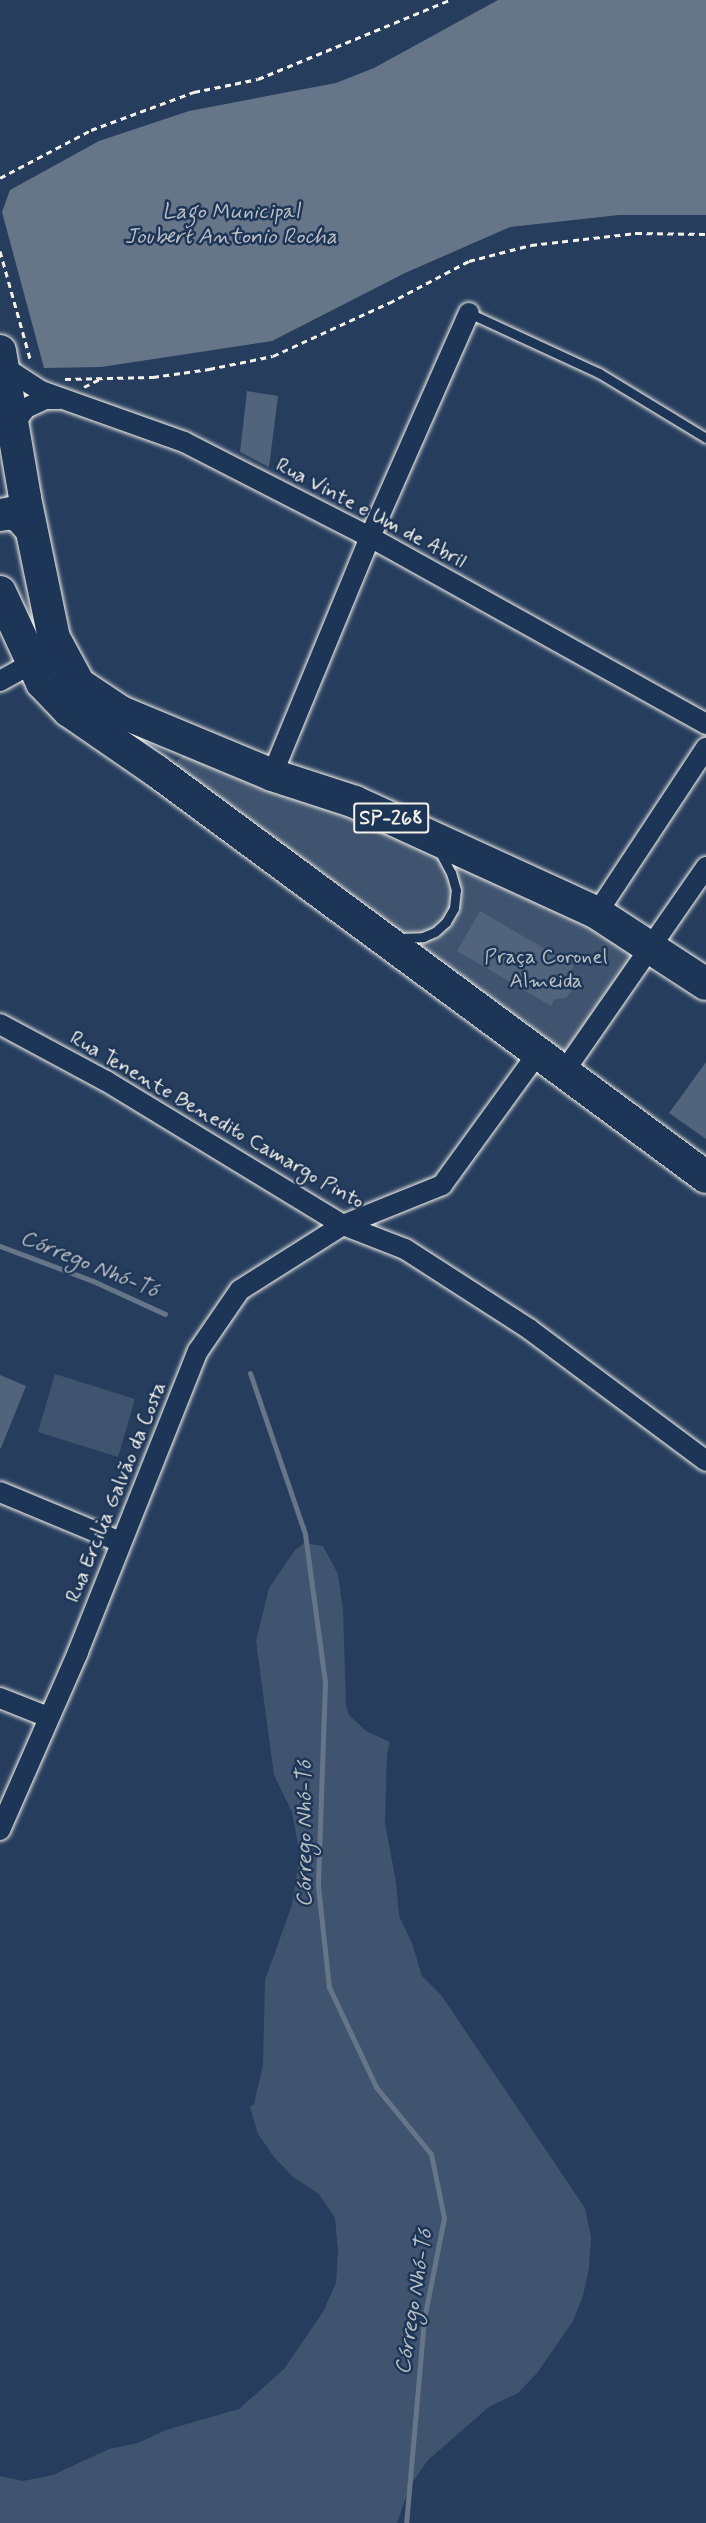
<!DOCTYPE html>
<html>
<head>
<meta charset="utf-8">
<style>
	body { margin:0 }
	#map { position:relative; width:706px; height:2523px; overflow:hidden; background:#263d5d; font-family:Mynerve,sans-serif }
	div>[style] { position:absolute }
	.green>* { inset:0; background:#40546f }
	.water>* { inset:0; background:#677588 }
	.stream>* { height:5px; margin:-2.5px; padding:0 2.5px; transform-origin:2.5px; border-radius:2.5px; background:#677588 }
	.building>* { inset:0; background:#52647b }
	.path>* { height:3px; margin-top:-1.5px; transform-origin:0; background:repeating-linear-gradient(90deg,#f4f1e8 0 6px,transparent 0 10.5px) }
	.roads { filter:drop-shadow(0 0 2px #f4f1e8) drop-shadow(0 0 2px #f4f1e8) }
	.service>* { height:9px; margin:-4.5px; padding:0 4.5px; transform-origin:4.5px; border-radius:4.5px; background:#1d3557 }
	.minor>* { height:20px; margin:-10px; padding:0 10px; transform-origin:10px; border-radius:10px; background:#1d3557 }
	.primary>* { height:32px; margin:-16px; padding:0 16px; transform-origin:16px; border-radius:16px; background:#1d3557 }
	span { translate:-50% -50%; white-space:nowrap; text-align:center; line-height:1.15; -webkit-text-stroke:5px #1d3557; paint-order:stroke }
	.shield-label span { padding:2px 4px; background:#1d3557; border:2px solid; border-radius:4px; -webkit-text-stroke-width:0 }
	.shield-label { font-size:20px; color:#f4f1e8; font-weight:700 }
	.street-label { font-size:21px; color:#f4f1e8 }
	.park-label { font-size:21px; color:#bec2c4 }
	.water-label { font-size:22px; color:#bcbfc2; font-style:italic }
</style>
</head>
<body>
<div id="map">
	<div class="green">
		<div style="clip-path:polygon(193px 753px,286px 783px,645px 948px,562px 1067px,173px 765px,183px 755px)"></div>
		<div style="clip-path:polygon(55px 1374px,135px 1399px,118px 1457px,38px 1432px)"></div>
		<div style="clip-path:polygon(304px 1543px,323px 1546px,338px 1574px,343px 1610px,346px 1705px,349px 1715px,366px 1731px,390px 1742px,387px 1754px,385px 1823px,396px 1882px,399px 1916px,412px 1943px,422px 1976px,441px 1995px,585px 2208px,591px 2237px,589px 2268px,583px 2296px,573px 2321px,537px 2373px,518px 2393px,490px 2406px,428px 2460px,410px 2486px,397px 2523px,0 2523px,0 2476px,23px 2481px,53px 2475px,109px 2449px,138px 2443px,166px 2430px,239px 2409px,284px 2369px,323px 2312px,336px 2283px,338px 2252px,335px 2218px,319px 2194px,293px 2177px,274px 2157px,258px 2134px,250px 2107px,254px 2104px,263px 2065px,265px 1980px,292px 1905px,300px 1855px,292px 1812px,274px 1775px,256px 1641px,269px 1588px,295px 1550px)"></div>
	</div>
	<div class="water">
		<div style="clip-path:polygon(498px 0,706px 0,706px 215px,619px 215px,510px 227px,405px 273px,272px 341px,101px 367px,44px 368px,2px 212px,10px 190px,99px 141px,189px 111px,336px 83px,374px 68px)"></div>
	</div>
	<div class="stream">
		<div style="left:0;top:1246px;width:99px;rotate:20.6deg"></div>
		<div style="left:93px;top:1281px;width:79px;rotate:24.6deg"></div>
		<div style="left:250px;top:1373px;width:170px;rotate:71.1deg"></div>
		<div style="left:305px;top:1534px;width:149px;rotate:82.3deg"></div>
		<div style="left:325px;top:1682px;width:204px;rotate:92deg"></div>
		<div style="left:318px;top:1886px;width:102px;rotate:83.8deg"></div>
		<div style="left:329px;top:1987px;width:110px;rotate:64.8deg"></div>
		<div style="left:376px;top:2087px;width:87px;rotate:50.6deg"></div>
		<div style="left:431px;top:2154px;width:65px;rotate:78.5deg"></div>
		<div style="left:444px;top:2218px;width:103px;rotate:101.2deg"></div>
		<div style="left:424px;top:2319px;width:205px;rotate:95deg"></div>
	</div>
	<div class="building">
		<div style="clip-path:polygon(247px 391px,278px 396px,269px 467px,240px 452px)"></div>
		<div style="clip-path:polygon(480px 911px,574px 966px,569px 974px,572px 990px,566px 998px,555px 999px,551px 1006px,457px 951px)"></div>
		<div style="clip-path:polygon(706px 1062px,706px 1139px,669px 1113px)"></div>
		<div style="clip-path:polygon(0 1375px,26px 1386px,1px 1448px,0 1448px)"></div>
	</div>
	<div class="path">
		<div style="left:0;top:178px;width:103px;rotate:-27.8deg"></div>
		<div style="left:91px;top:130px;width:110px;rotate:-20.3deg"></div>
		<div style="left:194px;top:92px;width:65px;rotate:-11.5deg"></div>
		<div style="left:258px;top:79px;width:208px;rotate:-22.4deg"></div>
		<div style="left:0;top:251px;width:115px;rotate:74.4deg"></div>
		<div style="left:65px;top:379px;width:88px;rotate:-1.3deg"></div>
		<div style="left:153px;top:377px;width:57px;rotate:-8.1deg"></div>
		<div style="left:209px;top:369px;width:65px;rotate:-11.5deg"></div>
		<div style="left:273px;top:356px;width:128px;rotate:-24.6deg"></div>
		<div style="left:389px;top:303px;width:90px;rotate:-27.7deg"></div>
		<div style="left:469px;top:261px;width:64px;rotate:-14.5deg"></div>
		<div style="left:531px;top:245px;width:106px;rotate:-6.5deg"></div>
		<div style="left:636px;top:233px;width:70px;rotate:0.8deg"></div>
		<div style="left:84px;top:387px;width:18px;rotate:-27deg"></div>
	</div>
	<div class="roads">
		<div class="service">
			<div style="left:469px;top:313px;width:143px;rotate:24.8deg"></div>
			<div style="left:599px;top:373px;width:125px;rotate:31.3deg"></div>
			<div style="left:400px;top:938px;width:23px;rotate:-2deg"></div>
			<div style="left:423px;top:937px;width:13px;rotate:-23deg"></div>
			<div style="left:435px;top:932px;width:15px;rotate:-42deg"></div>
			<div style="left:446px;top:922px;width:16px;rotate:-60deg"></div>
			<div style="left:454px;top:908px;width:18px;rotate:-84deg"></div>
			<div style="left:456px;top:890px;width:18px;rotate:-106deg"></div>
			<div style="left:451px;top:873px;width:24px;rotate:-118deg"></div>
		</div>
		<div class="minor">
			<div style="left:4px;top:367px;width:44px;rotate:33deg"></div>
			<div style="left:41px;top:391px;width:152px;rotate:19.6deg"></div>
			<div style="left:184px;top:442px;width:209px;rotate:27.1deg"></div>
			<div style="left:370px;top:537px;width:385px;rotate:29.1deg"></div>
			<div style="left:10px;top:429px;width:26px;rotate:-53deg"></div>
			<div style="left:26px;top:408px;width:21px;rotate:-25deg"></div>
			<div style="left:45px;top:399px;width:14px"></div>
			<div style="left:0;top:681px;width:35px;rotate:-29deg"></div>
			<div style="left:272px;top:775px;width:257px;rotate:-67.6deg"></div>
			<div style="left:370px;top:537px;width:245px;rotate:-66.2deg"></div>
			<div style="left:597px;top:913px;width:198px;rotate:-56.6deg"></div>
			<div style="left:0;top:1024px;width:120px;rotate:28.3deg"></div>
			<div style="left:106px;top:1081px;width:277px;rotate:31.3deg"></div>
			<div style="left:343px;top:1225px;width:66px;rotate:21.2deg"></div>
			<div style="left:405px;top:1249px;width:148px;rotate:32.8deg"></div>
			<div style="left:529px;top:1329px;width:221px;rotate:36.7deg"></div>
			<div style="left:563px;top:1073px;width:251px;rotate:-55.2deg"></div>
			<div style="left:0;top:1492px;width:130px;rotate:22.6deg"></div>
			<div style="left:0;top:1698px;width:52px;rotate:21.6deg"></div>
			<div style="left:0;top:1830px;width:194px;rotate:-66.3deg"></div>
			<div style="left:78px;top:1652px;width:324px;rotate:-68.3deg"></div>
			<div style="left:198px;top:1351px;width:74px;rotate:-55.5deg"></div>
			<div style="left:240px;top:1290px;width:122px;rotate:-32.3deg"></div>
			<div style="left:343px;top:1225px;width:107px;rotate:-22deg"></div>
			<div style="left:442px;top:1185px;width:163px;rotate:-54deg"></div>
		</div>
		<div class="primary">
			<div style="left:0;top:351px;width:149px;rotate:80.3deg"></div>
			<div style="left:25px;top:498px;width:143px;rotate:78.3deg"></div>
			<div style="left:54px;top:638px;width:52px;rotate:61.5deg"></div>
			<div style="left:79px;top:684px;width:50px;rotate:33.7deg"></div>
			<div style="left:121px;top:712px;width:164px;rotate:22.6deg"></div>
			<div style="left:272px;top:775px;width:87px;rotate:18deg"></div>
			<div style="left:355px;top:802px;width:266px;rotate:24.6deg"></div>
			<div style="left:597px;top:913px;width:130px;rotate:33.1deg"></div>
			<div style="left:0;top:515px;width:12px;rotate:-9deg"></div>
			<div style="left:12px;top:513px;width:10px;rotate:29deg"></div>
			<div style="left:21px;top:518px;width:15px;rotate:48deg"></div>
			<div style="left:0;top:592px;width:100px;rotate:65.2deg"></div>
			<div style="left:42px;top:683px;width:39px;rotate:46deg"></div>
			<div style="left:69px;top:711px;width:104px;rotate:34.5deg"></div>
			<div style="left:155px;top:770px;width:685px;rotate:36.45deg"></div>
		</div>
	</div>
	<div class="shield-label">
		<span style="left:391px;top:818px">SP-268</span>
	</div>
	<div class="street-label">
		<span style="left:371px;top:513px;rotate:28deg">Rua Vinte e Um de Abril</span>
		<span style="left:217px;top:1120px;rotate:30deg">Rua Tenente Benedito Camargo Pinto</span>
		<span style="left:116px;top:1492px;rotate:-68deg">Rua Ercilia Galvão da Costa</span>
	</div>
	<div class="park-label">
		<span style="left:546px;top:969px">Praça Coronel<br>Almeida</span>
	</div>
	<div class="water-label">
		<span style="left:231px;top:225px">Lago Municipal<br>Joubert Antonio Rocha</span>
		<span style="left:89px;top:1265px;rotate:22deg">Córrego Nhó-Tó</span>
		<span style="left:306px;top:1834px;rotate:-90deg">Córrego Nhó-Tó</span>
		<span style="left:415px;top:2302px;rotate:-81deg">Córrego Nhó-Tó</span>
	</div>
</div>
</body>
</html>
